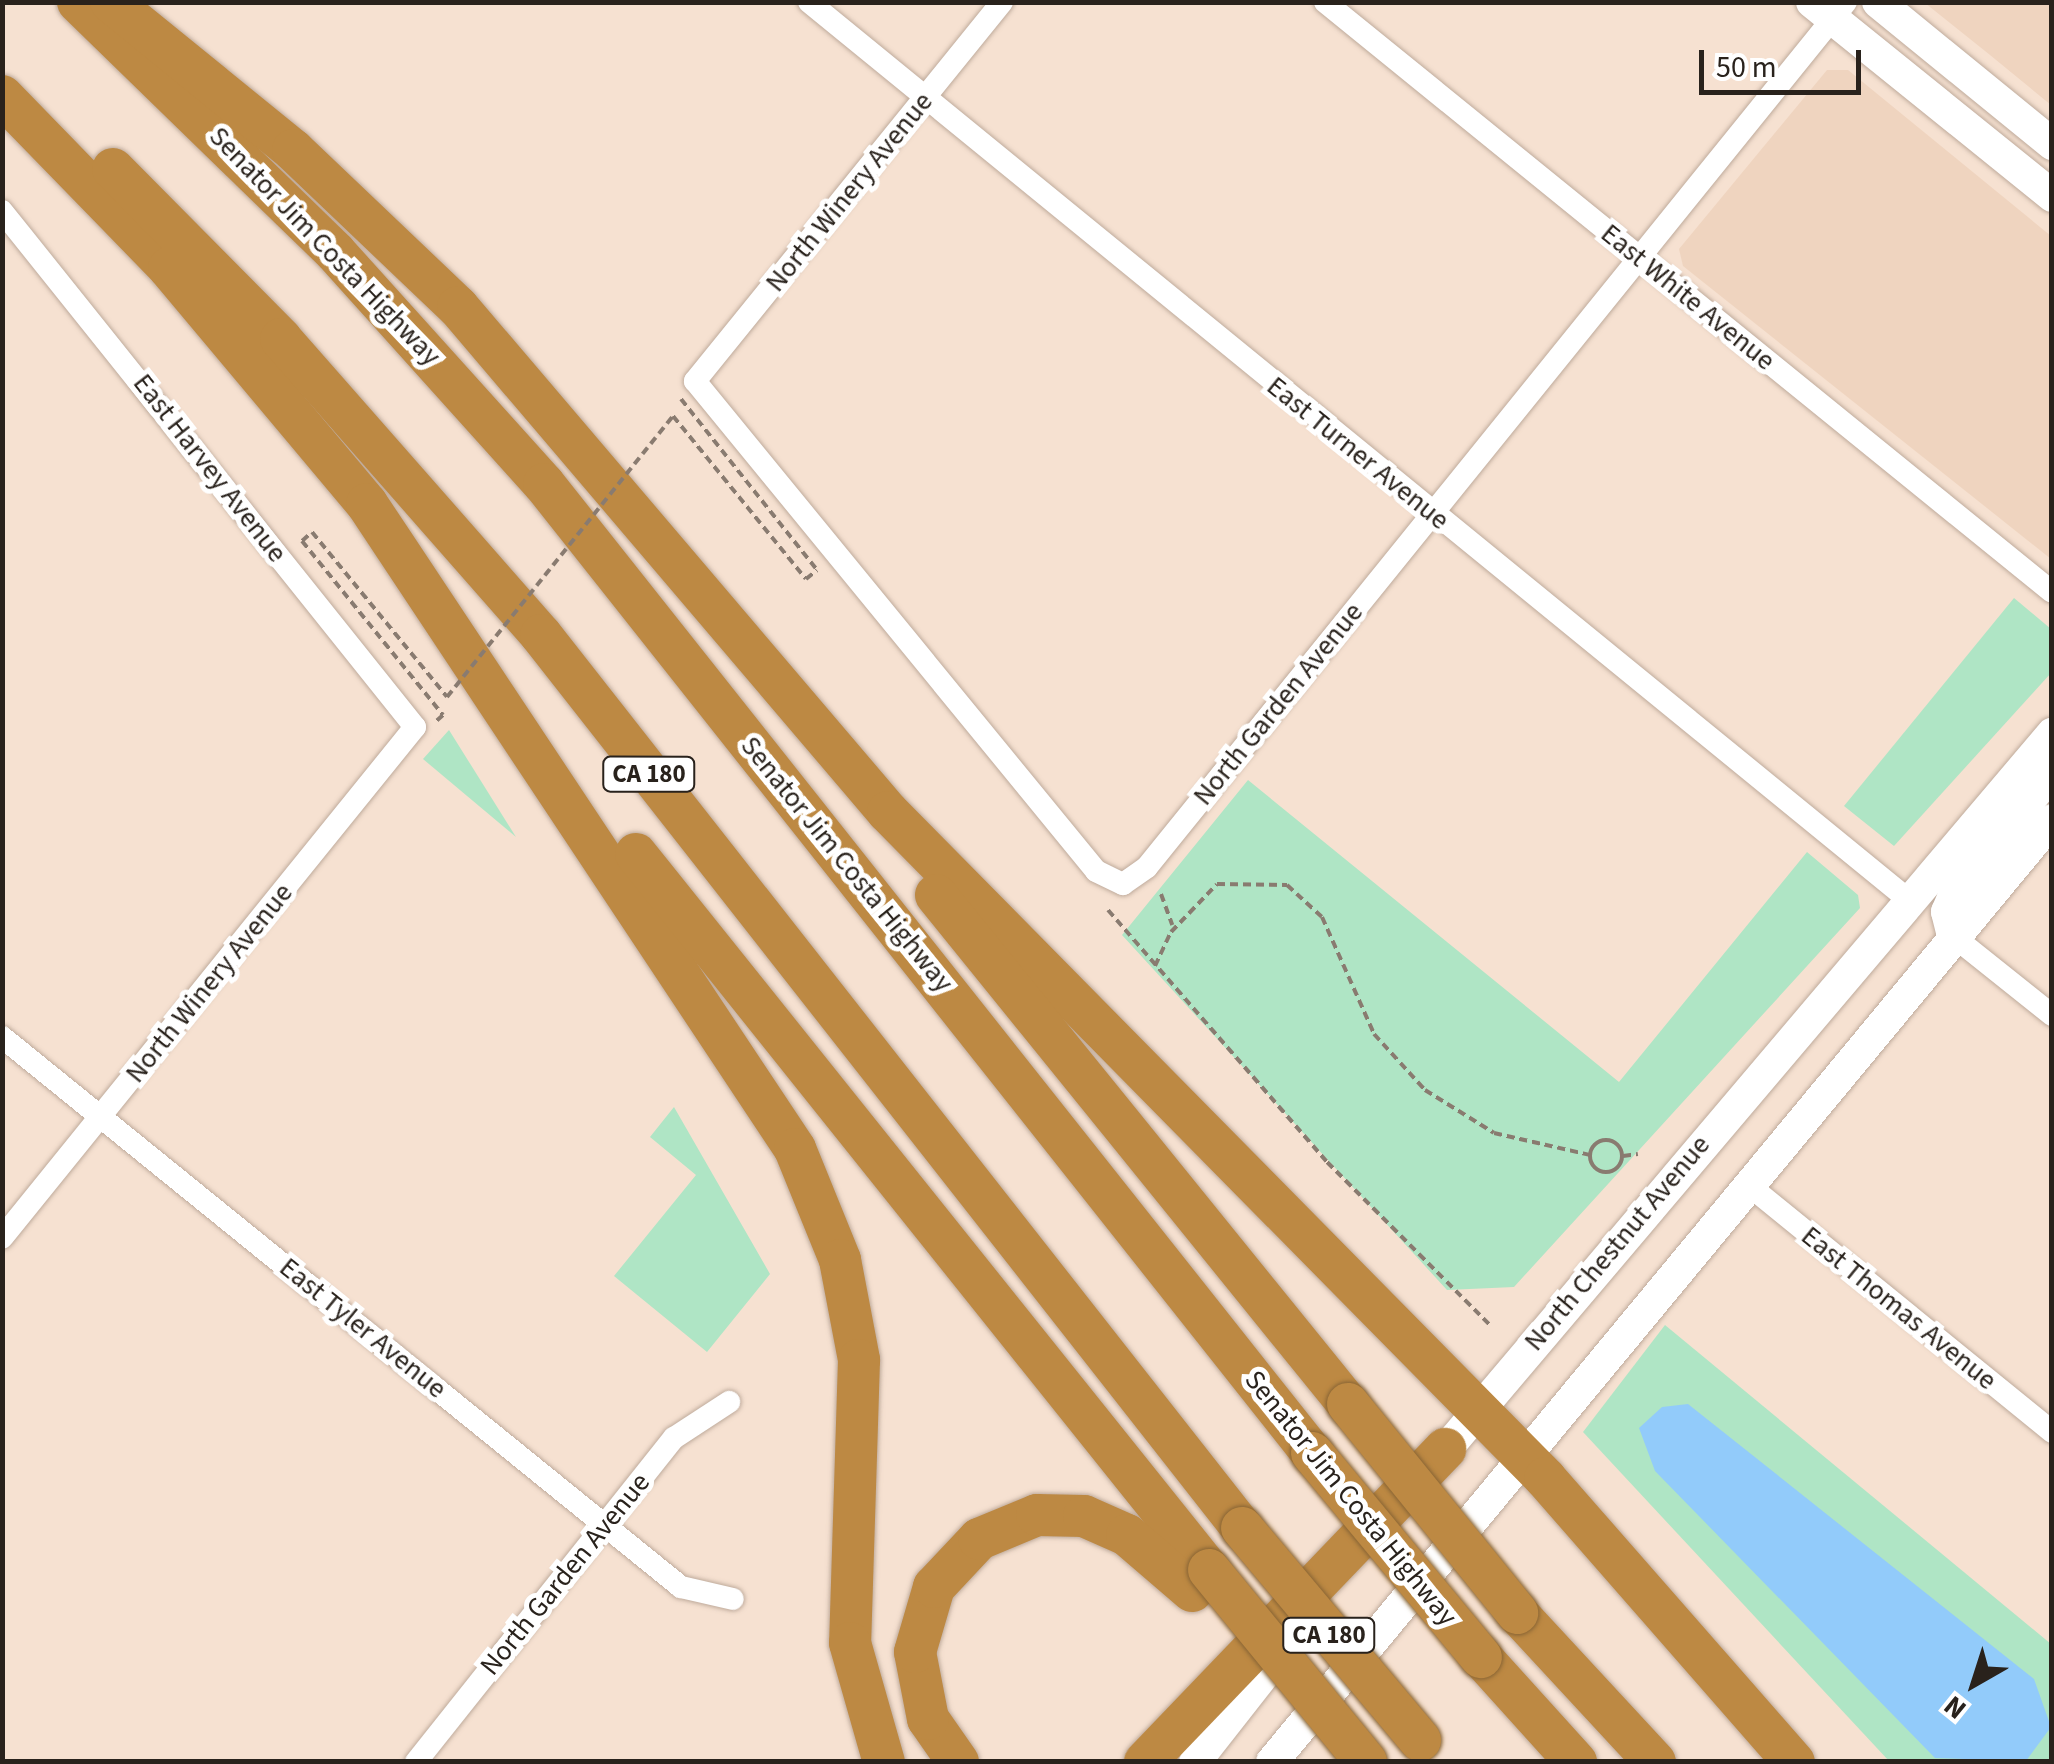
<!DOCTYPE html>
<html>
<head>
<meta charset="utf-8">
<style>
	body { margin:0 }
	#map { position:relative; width:2054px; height:1764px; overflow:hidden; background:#f6e1d1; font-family:"Source Sans 3",sans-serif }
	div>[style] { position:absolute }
	.built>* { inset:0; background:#efd4bf }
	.green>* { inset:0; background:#afe5c5 }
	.water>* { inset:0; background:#92cbfa }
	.path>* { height:4px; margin-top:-2px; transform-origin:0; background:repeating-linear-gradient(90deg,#897b70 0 8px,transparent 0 13px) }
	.path>.ring { margin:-2px; padding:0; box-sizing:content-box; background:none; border:4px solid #897b70; border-radius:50% }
	.roads { filter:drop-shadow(0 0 2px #bfab9c) drop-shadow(0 0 2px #bfab9c) }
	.street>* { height:22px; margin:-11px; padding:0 11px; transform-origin:11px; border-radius:11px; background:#fff }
	.secondary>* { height:32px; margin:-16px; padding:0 16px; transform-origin:16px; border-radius:16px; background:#fff }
	.highway>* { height:42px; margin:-21px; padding:0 21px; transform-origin:21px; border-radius:21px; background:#bd8943 }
	.path-bridge>* { height:4px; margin-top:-2px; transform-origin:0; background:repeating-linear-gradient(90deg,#897b70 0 8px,transparent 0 13px) }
	.bridges { filter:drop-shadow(0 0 2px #896535) drop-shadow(0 0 2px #896535) }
	.highway-bridge>* { height:42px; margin:-21px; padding:0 21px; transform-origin:21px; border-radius:21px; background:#bd8943 }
	span { translate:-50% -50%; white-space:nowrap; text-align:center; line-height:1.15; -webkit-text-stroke:10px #fff; paint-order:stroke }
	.shield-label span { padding:2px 8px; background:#fff; border:2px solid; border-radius:8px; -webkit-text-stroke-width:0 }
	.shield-label { font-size:25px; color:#29221c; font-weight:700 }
	.street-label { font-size:28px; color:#29221c }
	.frame { position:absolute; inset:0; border:5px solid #29221c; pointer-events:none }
	.north { position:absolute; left:1924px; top:1634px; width:100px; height:100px; -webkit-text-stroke:8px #fff; paint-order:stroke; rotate:219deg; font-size:28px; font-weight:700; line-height:40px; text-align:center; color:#29221c }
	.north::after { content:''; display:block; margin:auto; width:35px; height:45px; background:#29221c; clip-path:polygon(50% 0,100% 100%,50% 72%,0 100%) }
	.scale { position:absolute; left:1699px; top:50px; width:162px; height:45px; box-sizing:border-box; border:5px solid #29221c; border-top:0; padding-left:12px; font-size:30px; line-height:35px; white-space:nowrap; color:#29221c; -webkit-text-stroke:8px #fff; paint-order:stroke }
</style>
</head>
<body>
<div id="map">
	<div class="built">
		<div style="clip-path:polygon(1925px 3px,2051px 3px,2051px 105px,1990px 55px)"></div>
		<div style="clip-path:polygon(1827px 70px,1848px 70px,2051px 236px,2051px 559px,1683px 266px,1679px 249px)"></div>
	</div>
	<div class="green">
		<div style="clip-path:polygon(2014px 598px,2051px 629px,2051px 673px,1894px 846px,1844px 806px)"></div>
		<div style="clip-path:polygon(449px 730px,516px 837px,423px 759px)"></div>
		<div style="clip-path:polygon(1248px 780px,1619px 1082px,1807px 852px,1858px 895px,1860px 908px,1514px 1287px,1447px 1290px,1122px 935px)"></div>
		<div style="clip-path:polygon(674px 1107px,770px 1274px,707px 1352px,614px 1276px,696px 1175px,650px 1137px)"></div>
		<div style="clip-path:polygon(1665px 1325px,2051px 1644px,2051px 1761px,1889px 1761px,1583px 1432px)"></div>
	</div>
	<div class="water">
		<div style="clip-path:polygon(1688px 1404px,2034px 1679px,2051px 1727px,2026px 1761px,1935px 1758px,1655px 1471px,1639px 1428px,1662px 1407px)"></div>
	</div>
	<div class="path">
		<div style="left:681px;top:399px;width:218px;rotate:51.5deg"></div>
		<div style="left:302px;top:541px;width:224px;rotate:51deg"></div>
		<div style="left:443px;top:715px;width:12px;rotate:138deg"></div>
		<div style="left:1161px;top:894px;width:33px;rotate:70deg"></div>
		<div style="left:1108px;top:910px;width:334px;rotate:49deg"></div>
		<div style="left:1327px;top:1162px;width:232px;rotate:45deg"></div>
		<div style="left:1171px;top:932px;width:66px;rotate:-46.2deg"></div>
		<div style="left:1217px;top:884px;width:70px;rotate:0.8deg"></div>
		<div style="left:1287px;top:885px;width:47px;rotate:42.4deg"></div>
		<div style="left:1322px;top:917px;width:128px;rotate:66deg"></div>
		<div style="left:1374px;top:1034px;width:76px;rotate:47.7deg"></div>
		<div style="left:1425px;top:1090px;width:81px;rotate:31.9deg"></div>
		<div style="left:1494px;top:1133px;width:98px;rotate:12.9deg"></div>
		<div style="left:1155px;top:966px;width:35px;rotate:-65deg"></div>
		<div class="ring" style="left:1590px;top:1140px;width:28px;height:28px"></div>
		<div style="left:1623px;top:1156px;width:15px;rotate:-8deg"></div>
	</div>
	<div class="roads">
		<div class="street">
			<div style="left:809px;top:2px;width:1421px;rotate:39.23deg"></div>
			<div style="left:1002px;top:2px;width:488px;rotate:129deg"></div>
			<div style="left:695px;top:381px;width:633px;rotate:50.7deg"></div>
			<div style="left:1096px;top:871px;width:30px;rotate:26deg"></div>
			<div style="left:1123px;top:884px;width:29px;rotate:-35deg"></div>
			<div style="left:1147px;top:867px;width:1112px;rotate:-51.06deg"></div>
			<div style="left:1325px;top:2px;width:936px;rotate:39.06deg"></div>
			<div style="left:2px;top:211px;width:661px;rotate:51.33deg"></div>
			<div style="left:415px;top:727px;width:657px;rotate:128.95deg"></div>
			<div style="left:1953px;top:936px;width:127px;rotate:38.6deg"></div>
			<div style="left:2px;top:1037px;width:874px;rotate:39.01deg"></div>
			<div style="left:681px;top:1587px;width:53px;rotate:13deg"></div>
			<div style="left:1746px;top:1183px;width:395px;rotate:39.1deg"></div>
			<div style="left:416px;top:1762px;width:414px;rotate:-51.5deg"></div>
			<div style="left:674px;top:1438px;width:66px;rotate:-33.2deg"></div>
		</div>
		<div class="secondary">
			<div style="left:1812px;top:2px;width:309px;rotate:38.9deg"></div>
			<div style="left:1878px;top:2px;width:225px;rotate:39.2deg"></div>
			<div style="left:1953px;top:936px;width:25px;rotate:-104deg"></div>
			<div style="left:1947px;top:912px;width:30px;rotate:-67deg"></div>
			<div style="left:1959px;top:884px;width:145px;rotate:-50deg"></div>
			<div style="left:1431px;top:1467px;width:961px;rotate:-49.73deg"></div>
			<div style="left:1195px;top:1762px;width:159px;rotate:-51.9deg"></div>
			<div style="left:1272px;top:1762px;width:1223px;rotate:-50.37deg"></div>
		</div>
		<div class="highway">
			<div style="left:78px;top:2px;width:359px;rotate:44.2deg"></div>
			<div style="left:335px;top:252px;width:312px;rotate:48deg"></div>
			<div style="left:544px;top:484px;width:1236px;rotate:51.6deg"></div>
			<div style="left:111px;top:2px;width:235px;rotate:39.1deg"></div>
			<div style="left:293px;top:150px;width:228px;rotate:43.6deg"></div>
			<div style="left:458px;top:307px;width:663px;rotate:49.59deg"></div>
			<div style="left:888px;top:812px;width:936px;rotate:45.39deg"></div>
			<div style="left:1545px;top:1478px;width:378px;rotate:48.8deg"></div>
			<div style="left:2px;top:96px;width:240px;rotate:45.8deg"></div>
			<div style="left:169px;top:268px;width:308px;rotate:50deg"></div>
			<div style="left:367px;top:504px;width:774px;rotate:56.43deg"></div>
			<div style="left:795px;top:1149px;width:120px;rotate:67.9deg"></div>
			<div style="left:840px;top:1260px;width:102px;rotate:79.2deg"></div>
			<div style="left:859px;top:1360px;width:283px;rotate:91.8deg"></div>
			<div style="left:850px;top:1643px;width:124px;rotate:74.1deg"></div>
			<div style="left:113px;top:169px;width:239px;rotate:45.3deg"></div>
			<div style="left:281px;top:339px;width:394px;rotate:48.7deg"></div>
			<div style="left:541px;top:635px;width:1135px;rotate:51.87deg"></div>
			<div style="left:636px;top:854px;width:917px;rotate:51.33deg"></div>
			<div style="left:936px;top:895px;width:655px;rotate:51.01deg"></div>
			<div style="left:1517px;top:1613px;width:203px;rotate:47.2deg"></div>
			<div style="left:1481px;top:1657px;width:142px;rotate:47.9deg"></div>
			<div style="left:958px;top:1762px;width:52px;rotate:-124.9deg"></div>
			<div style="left:928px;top:1719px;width:68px;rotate:-101deg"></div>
			<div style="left:915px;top:1652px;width:68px;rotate:-73.7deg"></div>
			<div style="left:934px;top:1587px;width:66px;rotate:-46.8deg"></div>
			<div style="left:979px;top:1539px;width:63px;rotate:-22.5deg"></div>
			<div style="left:1037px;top:1515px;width:47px;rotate:1.2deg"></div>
			<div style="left:1084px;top:1516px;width:47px;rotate:23.8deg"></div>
			<div style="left:1127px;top:1535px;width:86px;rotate:40.7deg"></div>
			<div style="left:1145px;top:1762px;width:434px;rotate:-46.2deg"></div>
		</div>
	</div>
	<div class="path-bridge">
		<div style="left:302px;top:541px;width:13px;rotate:-42deg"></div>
		<div style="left:312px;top:532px;width:213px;rotate:50.7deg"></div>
		<div style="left:447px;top:697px;width:361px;rotate:-51.2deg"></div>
		<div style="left:673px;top:416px;width:210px;rotate:50.8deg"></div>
		<div style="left:806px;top:579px;width:14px;rotate:-39deg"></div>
	</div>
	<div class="bridges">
		<div class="highway-bridge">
			<div style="left:1348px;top:1404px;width:269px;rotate:51deg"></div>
			<div style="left:1312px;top:1453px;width:265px;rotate:50.4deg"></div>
			<div style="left:1242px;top:1528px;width:277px;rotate:50deg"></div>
			<div style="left:1209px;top:1570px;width:248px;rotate:50.7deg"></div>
		</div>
	</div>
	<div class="shield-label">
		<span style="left:649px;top:774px">CA 180</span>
		<span style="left:1329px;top:1635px">CA 180</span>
	</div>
	<div class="street-label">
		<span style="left:849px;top:192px;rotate:-51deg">North Winery Avenue</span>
		<span style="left:325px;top:246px;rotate:46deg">Senator Jim Costa Highway</span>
		<span style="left:1688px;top:297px;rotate:39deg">East White Avenue</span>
		<span style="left:1358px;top:453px;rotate:39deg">East Turner Avenue</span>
		<span style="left:210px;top:468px;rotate:52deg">East Harvey Avenue</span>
		<span style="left:1278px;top:704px;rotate:-51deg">North Garden Avenue</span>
		<span style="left:847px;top:864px;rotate:51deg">Senator Jim Costa Highway</span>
		<span style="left:209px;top:983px;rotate:-51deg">North Winery Avenue</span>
		<span style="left:1617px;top:1243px;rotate:-50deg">North Chestnut Avenue</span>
		<span style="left:1899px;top:1308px;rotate:39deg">East Thomas Avenue</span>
		<span style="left:363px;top:1328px;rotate:39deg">East Tyler Avenue</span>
		<span style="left:1351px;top:1498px;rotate:51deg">Senator Jim Costa Highway</span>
		<span style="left:565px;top:1574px;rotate:-51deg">North Garden Avenue</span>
	</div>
	<div class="frame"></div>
	<div class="north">N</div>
	<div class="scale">50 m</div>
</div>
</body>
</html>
